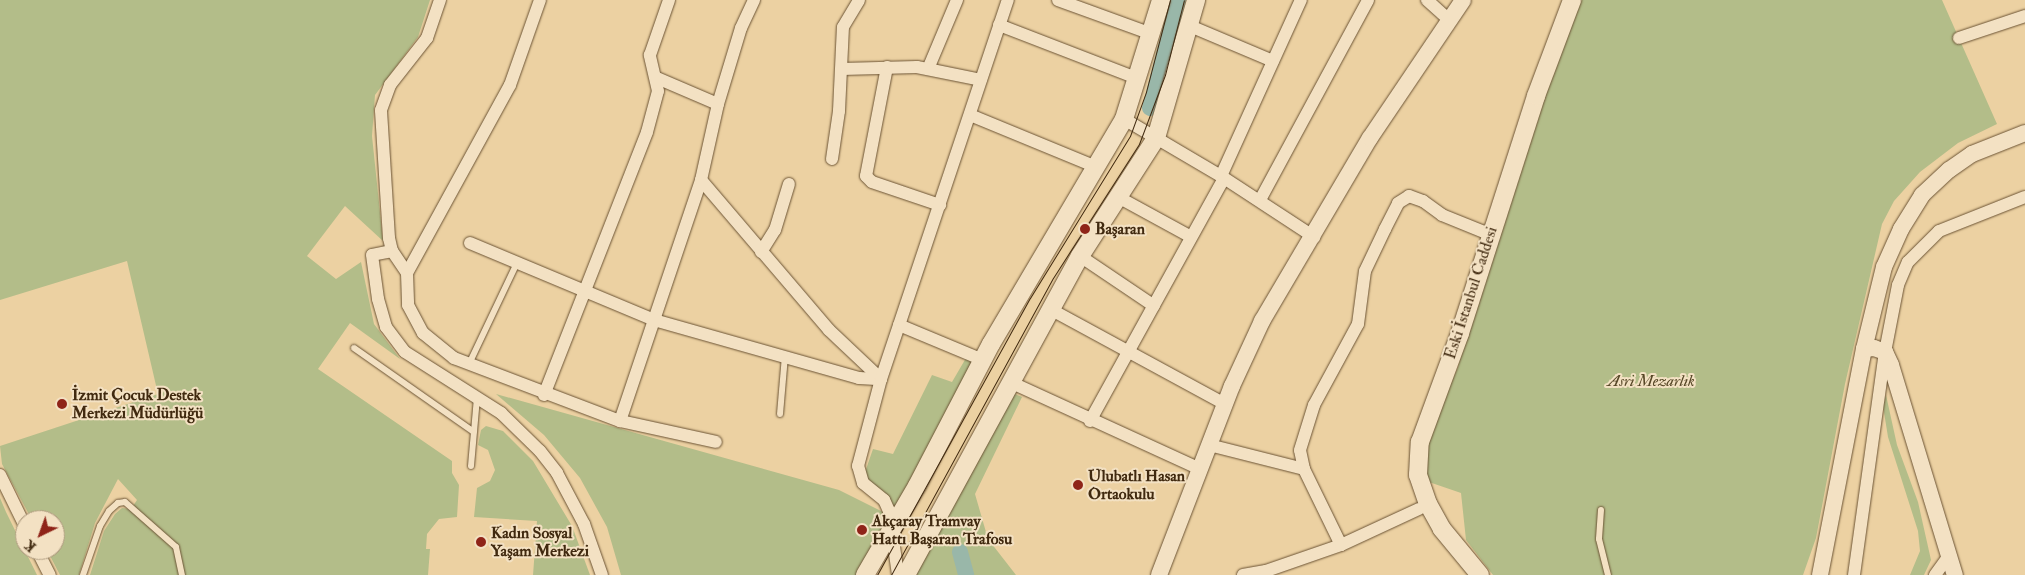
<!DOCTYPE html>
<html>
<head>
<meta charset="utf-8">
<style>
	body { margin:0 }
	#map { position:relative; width:2025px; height:575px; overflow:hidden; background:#ecd1a2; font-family:"IM FELL Double Pica",serif }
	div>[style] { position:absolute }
	.green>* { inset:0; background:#b3bd89 }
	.canal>* { height:16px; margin:-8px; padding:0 8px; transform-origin:8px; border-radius:8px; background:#99b7a9 }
	.roads { filter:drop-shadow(0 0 1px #6b5334) drop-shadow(0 0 1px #6b5334) }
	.service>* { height:6px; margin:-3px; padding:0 3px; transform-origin:3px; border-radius:3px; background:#f3e1c3 }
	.minor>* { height:12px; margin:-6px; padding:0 6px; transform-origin:6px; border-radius:6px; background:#f3e1c3 }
	.tertiary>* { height:16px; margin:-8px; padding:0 8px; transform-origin:8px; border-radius:8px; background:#f3e1c3 }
	.secondary>* { height:18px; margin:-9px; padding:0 9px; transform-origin:9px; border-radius:9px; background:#f3e1c3 }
	.tram>* { height:1px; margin:-0.5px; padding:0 0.5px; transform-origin:0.5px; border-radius:0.5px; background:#40290f }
	.dots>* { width:14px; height:14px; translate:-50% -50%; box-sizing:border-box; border:2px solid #f3e1c3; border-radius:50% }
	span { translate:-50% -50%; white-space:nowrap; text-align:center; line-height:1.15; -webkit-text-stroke:4px #f3e1c3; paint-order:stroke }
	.poi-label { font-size:16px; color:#40290f; font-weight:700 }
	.left { translate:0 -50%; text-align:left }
	.street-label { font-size:16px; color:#40290f }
	.park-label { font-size:16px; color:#574727; font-style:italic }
	.north { position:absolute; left:15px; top:510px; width:50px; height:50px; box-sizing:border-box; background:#f3e1c3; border:1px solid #ab977b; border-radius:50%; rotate:222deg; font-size:14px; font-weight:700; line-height:20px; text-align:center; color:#40290f }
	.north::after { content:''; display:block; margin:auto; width:18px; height:22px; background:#8f2418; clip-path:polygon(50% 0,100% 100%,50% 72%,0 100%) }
</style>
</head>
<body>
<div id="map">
	<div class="green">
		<div style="clip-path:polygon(0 0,430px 0,418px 37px,375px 95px,372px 136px,383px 241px,345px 206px,307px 256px,336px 279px,361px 262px,374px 324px,400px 359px,350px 323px,318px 369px,452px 461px,452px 473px,459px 485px,457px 517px,439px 519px,427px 534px,426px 549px,430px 549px,428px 575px,90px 575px,104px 531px,115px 514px,122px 508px,131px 509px,137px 500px,118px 479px,95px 523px,79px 575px,60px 575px,47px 550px,55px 550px,55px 520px,32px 520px,2px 464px,0 446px,158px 394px,127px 261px,0 300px)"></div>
		<div style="clip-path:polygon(1579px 0,1942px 0,1997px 124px,1958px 143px,1920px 172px,1894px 201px,1882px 224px,1845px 384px,1816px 538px,1803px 575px,1493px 575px,1466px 540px,1461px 493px,1426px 481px,1425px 443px,1458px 367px,1482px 275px)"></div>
		<div style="clip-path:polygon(966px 358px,977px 363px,895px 507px,864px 475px,873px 449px,893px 454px,932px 375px,952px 382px)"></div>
		<div style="clip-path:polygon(1008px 391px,1022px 397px,975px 494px,988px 539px,1016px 575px,912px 575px)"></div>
		<div style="clip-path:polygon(496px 394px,839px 490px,883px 512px,888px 530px,860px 575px,621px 575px,607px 527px,580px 478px,544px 435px)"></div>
		<div style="clip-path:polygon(1886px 395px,1897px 445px,1918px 502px,1931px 560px,1924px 575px,1910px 575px,1920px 551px,1918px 531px,1888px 437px,1883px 406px)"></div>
		<div style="clip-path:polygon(486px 426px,503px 431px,533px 461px,572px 526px,590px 575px,533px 575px,537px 521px,474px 517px,477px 488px,490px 481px,495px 470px,488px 450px,478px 445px,481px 430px)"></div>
		<div style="clip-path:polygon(0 498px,6px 512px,37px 575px,0 575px)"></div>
	</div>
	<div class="canal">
		<div style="left:1150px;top:108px;width:112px;rotate:-75.5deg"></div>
		<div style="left:960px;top:552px;width:24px;rotate:75deg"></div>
	</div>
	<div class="roads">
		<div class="service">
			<div style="left:354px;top:348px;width:146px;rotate:35deg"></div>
			<div style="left:469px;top:364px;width:114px;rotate:-64.6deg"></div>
			<div style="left:780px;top:414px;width:58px;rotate:-85.1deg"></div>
			<div style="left:471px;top:466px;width:68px;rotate:-85deg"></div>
			<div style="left:1601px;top:510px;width:29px;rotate:94deg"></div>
			<div style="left:1599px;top:539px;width:37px;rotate:76deg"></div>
			<div style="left:83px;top:575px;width:52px;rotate:-70.9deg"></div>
			<div style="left:100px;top:526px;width:17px;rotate:-59deg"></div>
			<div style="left:109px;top:511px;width:12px;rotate:-42deg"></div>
			<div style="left:118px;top:503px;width:7px;rotate:-8deg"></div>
			<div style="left:125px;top:502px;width:68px;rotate:41.4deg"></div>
			<div style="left:176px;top:547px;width:29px;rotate:78deg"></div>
		</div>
		<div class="minor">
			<div style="left:540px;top:0;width:90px;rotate:109.4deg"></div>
			<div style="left:510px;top:85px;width:214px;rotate:118.7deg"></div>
			<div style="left:407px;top:273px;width:32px;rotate:88deg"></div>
			<div style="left:408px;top:305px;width:32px;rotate:62deg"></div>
			<div style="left:423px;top:333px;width:40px;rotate:39deg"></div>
			<div style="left:454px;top:358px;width:178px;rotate:20.8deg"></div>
			<div style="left:620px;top:421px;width:254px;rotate:-71.4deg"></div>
			<div style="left:701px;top:180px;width:78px;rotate:-77.4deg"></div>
			<div style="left:718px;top:104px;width:79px;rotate:-73.2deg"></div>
			<div style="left:741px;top:28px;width:31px;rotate:-65deg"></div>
			<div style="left:1058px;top:0;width:100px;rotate:19.9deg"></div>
			<div style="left:1427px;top:0;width:30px;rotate:42deg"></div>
			<div style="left:999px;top:25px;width:150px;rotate:21.1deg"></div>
			<div style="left:1190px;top:26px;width:90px;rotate:22.9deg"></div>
			<div style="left:1959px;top:38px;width:70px;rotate:-18.4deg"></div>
			<div style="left:887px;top:67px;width:111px;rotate:100.9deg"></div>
			<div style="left:866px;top:176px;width:8px;rotate:45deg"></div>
			<div style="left:872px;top:182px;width:72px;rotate:18.7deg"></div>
			<div style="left:842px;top:69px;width:75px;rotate:-1.5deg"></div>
			<div style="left:917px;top:67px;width:65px;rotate:11.5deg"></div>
			<div style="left:928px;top:69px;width:75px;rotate:-67.2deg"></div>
			<div style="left:657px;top:78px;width:66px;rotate:23.1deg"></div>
			<div style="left:970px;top:115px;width:136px;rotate:22.4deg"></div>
			<div style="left:1124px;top:119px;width:116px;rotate:30.5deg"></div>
			<div style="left:1224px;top:178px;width:108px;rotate:33.2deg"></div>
			<div style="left:832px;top:159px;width:49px;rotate:-81.7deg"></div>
			<div style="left:839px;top:111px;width:84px;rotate:-87.3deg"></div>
			<div style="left:843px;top:27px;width:31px;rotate:-59deg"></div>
			<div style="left:1221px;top:176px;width:193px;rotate:-65.6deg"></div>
			<div style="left:701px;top:180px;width:197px;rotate:49.5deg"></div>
			<div style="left:829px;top:330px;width:71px;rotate:43.3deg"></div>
			<div style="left:1118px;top:197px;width:83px;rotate:28.7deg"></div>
			<div style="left:1260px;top:200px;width:227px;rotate:-61.6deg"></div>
			<div style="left:470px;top:243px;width:199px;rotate:22.7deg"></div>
			<div style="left:654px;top:320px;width:213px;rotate:15.8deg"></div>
			<div style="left:859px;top:378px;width:22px;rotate:3deg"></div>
			<div style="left:392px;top:251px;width:20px;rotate:169deg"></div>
			<div style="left:372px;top:255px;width:44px;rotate:82.2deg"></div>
			<div style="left:378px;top:299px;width:29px;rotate:74deg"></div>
			<div style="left:386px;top:327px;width:31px;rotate:53deg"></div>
			<div style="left:405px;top:352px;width:114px;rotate:32.4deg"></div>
			<div style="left:501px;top:413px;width:54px;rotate:44.3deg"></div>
			<div style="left:540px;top:451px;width:28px;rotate:52deg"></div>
			<div style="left:557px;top:473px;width:58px;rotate:62.1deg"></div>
			<div style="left:584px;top:524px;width:54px;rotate:70.6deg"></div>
			<div style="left:761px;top:252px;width:26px;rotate:-58deg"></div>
			<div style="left:775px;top:230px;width:48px;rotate:-73.1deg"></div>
			<div style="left:1080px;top:256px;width:89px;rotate:34deg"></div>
			<div style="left:407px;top:273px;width:27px;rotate:-124deg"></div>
			<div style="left:392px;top:251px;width:13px;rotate:-103deg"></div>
			<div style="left:389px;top:238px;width:128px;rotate:-93.6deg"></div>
			<div style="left:381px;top:110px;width:27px;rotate:-70deg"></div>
			<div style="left:390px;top:85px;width:60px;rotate:-51.8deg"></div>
			<div style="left:427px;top:38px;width:40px;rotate:-71.1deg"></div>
			<div style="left:1050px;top:309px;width:199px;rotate:28.5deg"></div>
			<div style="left:899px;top:325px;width:91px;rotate:22.6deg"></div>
			<div style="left:1010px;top:382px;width:209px;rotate:24.6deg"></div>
			<div style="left:544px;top:395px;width:282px;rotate:-68.6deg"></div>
			<div style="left:647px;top:132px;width:42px;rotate:-75deg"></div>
			<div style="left:658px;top:91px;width:37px;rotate:-103deg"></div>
			<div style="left:650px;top:55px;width:58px;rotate:-70.9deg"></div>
			<div style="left:620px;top:421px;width:98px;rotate:12.3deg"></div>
			<div style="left:1090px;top:421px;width:277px;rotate:-61.1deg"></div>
			<div style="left:1209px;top:445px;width:98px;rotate:14.2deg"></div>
			<div style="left:0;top:475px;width:57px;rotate:63.9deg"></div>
			<div style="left:1341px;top:545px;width:85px;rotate:-116deg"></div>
			<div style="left:1304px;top:469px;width:19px;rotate:-102deg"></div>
			<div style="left:1300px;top:450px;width:47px;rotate:-72.7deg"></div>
			<div style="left:1314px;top:405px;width:92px;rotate:-61.5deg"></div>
			<div style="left:1358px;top:324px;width:53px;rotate:-82.5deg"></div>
			<div style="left:1365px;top:271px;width:47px;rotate:-64.5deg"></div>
			<div style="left:1385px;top:229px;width:29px;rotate:-63deg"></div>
			<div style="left:1398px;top:203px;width:13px;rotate:-32deg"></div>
			<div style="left:1409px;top:196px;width:15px;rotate:20deg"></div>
			<div style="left:1423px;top:201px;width:24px;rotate:36deg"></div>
			<div style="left:1442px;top:215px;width:51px;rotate:22deg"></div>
			<div style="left:37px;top:550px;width:28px;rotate:63deg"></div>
			<div style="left:898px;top:575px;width:65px;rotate:-98deg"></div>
			<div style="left:889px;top:511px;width:12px;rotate:-114deg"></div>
			<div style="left:884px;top:500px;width:27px;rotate:-141deg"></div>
			<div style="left:863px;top:483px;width:18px;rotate:-106deg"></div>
			<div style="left:858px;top:466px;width:90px;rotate:-75.2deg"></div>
			<div style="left:881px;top:379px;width:400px;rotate:-71.5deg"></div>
			<div style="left:1243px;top:575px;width:23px;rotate:-10deg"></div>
			<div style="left:1266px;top:571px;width:79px;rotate:-19.1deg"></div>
			<div style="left:1341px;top:545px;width:86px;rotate:-24.8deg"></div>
			<div style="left:1854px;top:575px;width:225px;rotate:-82.1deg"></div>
			<div style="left:1885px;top:352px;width:68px;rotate:-79deg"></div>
			<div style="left:1898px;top:285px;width:25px;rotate:-67deg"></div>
			<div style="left:1908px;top:262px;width:44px;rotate:-45deg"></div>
			<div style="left:1939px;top:231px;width:92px;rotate:-21.6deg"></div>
			<div style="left:1935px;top:575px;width:24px;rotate:-54deg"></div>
		</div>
		<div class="tertiary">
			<div style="left:1864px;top:349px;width:84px;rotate:-76.3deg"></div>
			<div style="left:1884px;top:267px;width:42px;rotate:-65.9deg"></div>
			<div style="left:1901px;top:229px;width:40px;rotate:-58deg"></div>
			<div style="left:1922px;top:195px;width:37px;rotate:-43deg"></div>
			<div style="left:1949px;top:170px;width:28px;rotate:-35deg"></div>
			<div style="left:1972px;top:154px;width:57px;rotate:-21.6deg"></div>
			<div style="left:1159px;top:575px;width:203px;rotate:-68.9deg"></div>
			<div style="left:1232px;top:386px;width:72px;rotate:-65.2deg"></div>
			<div style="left:1262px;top:321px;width:212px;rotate:-59.5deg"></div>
			<div style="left:1370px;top:138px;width:166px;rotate:-56deg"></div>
			<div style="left:1820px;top:575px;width:230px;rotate:-79deg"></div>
			<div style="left:1864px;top:349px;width:10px;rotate:-6deg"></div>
			<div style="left:1874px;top:348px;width:12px;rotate:20deg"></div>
			<div style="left:1885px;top:352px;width:14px;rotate:65deg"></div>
			<div style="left:1891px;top:365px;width:220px;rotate:73.1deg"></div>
		</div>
		<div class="secondary">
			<div style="left:865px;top:575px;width:103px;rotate:-59.7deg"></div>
			<div style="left:917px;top:486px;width:160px;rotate:-62.5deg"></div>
			<div style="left:991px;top:344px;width:261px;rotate:-59.4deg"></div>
			<div style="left:1124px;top:119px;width:125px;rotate:-72.7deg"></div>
			<div style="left:906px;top:575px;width:363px;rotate:-61.4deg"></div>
			<div style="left:1080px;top:256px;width:140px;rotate:-57.2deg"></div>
			<div style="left:1156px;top:138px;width:144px;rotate:-73.8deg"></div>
			<div style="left:1480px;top:575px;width:60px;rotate:-129.6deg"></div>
			<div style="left:1442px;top:529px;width:29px;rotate:-119deg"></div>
			<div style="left:1428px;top:504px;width:31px;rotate:-109deg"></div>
			<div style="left:1418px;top:475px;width:33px;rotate:-87deg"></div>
			<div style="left:1420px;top:442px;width:116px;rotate:-69.8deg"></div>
			<div style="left:1460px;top:333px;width:249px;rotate:-72.2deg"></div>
			<div style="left:1536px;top:96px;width:103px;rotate:-69.4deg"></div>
		</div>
	</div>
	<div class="tram">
		<div style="left:877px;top:575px;width:316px;rotate:-61.1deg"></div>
		<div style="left:1030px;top:298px;width:190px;rotate:-58.3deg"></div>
		<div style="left:1130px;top:136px;width:47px;rotate:-70deg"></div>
		<div style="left:1146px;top:92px;width:95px;rotate:-75.4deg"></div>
		<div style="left:891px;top:575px;width:338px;rotate:-61.4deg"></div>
		<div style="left:1053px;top:278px;width:159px;rotate:-57.3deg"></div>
		<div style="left:1139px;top:144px;width:74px;rotate:-69.4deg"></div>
		<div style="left:1165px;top:75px;width:77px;rotate:-75.8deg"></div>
	</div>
	<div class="dots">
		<div style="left:1085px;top:229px;background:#8f2418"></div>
		<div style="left:62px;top:404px;background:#8f2418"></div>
		<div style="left:1078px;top:485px;background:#8f2418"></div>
		<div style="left:862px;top:530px;background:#8f2418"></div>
		<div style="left:481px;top:542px;background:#8f2418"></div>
	</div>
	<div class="poi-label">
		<span class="left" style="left:1095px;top:229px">Başaran</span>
		<span class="left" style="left:72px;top:404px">İzmit Çocuk Destek<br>Merkezi Müdürlüğü</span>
		<span class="left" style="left:1088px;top:485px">Ulubatlı Hasan<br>Ortaokulu</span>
		<span class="left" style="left:872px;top:530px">Akçaray Tramvay<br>Hattı Başaran Trafosu</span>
		<span class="left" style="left:491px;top:542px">Kadın Sosyal<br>Yaşam Merkezi</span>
	</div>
	<div class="street-label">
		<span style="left:1471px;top:293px;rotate:-72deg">Eski İstanbul Caddesi</span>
	</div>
	<div class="park-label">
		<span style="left:1651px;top:381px">Asri Mezarlık</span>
	</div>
	<div class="north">K</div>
</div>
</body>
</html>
